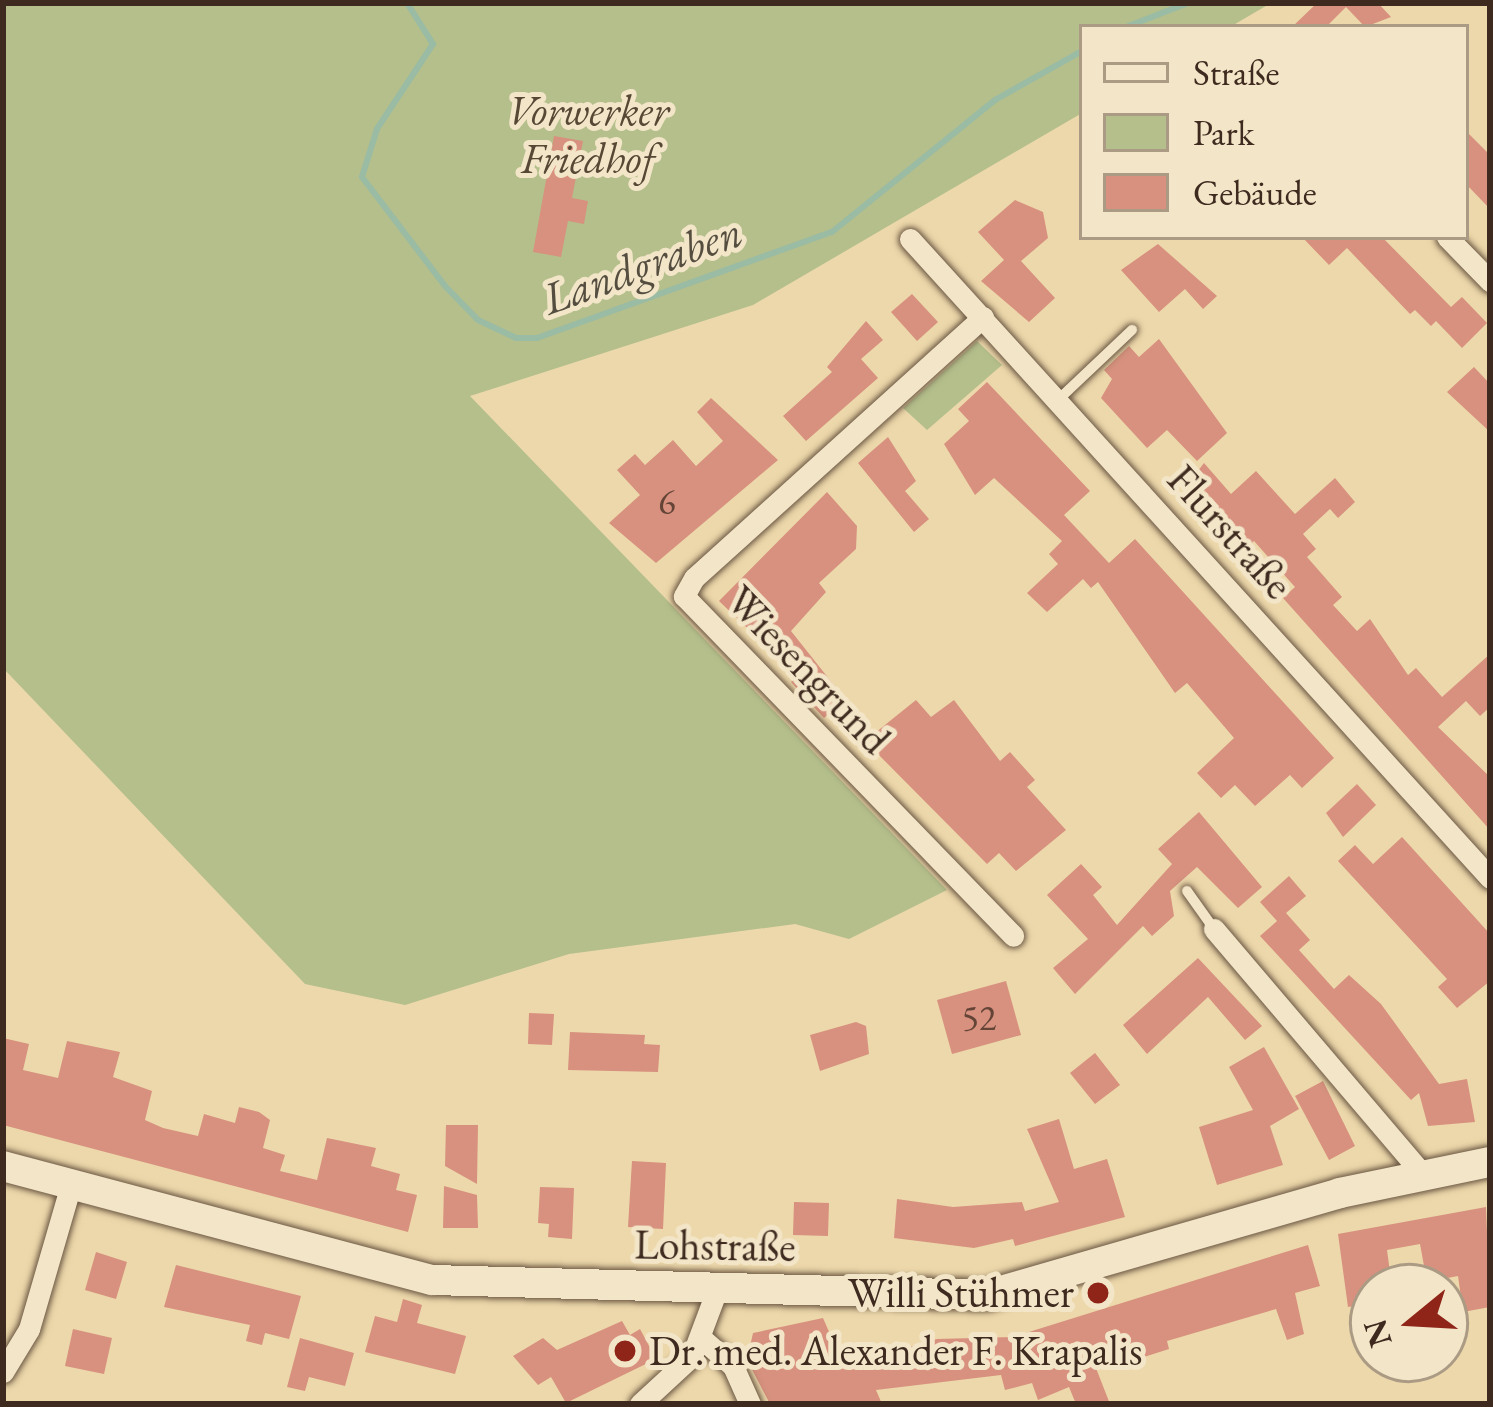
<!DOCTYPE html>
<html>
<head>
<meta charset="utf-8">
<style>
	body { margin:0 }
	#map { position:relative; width:1493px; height:1407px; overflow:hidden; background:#edd8ab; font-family:"EB Garamond",serif }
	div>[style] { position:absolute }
	.green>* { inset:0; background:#b4bf8c }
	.stream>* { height:6px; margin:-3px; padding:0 3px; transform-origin:3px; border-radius:3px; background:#9abba4 }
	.building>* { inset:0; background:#d7917e }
	.roads { filter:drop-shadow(0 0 3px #6a5642) drop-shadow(0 0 3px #6a5642) }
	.lane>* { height:10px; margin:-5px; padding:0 5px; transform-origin:5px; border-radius:5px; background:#f3e6c8 }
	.street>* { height:21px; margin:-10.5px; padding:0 10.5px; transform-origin:10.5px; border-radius:10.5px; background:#f3e6c8 }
	.secondary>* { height:30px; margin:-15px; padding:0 15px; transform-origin:15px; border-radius:15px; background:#f3e6c8 }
	.dots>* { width:33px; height:33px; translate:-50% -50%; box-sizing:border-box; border:6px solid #f3e6c8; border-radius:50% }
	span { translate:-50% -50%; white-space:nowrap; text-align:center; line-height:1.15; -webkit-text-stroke:10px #f3e6c8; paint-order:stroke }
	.number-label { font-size:36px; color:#644437 }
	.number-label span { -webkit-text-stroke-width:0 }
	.park-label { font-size:42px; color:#564835; font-style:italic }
	.street-label { font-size:42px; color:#3e2a1f }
	.poi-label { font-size:42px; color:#3e2a1f }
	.right { translate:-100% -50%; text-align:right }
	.left { translate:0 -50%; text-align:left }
	.water-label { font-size:45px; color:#554e40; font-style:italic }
	.frame { position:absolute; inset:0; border:6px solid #3e2a1f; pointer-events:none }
	.legend { position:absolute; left:1079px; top:24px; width:390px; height:216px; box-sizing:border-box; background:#f3e6c8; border:3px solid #ab9b84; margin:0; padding:15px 21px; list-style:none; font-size:36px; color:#3e2a1f }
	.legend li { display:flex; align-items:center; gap:24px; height:60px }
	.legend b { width:60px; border:3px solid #ab9b84 }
	.north { position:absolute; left:1349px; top:1263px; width:120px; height:120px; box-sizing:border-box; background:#f3e6c8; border:3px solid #ab9b84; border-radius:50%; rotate:252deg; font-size:33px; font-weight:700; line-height:48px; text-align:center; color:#3e2a1f }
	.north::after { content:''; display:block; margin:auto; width:42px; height:54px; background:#8f2418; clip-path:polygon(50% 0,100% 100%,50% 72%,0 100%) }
</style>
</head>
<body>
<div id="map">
	<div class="green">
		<div style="clip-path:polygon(3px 3px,1271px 3px,1230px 27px,1082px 27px,1082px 113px,753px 305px,470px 396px,947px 890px,849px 939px,795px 924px,569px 954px,405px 1005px,305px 984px,3px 668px)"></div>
		<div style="clip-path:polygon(977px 341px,1002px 365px,927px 430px,903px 408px)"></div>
	</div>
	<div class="stream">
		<div style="left:407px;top:3px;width:49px;rotate:57.6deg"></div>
		<div style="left:433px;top:44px;width:102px;rotate:123.4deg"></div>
		<div style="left:377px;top:129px;width:50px;rotate:107.4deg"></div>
		<div style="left:362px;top:177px;width:137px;rotate:52.7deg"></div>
		<div style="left:445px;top:286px;width:47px;rotate:45.9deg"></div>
		<div style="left:478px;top:320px;width:42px;rotate:25.3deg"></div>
		<div style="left:516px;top:338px;width:21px"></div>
		<div style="left:537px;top:338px;width:313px;rotate:-19.8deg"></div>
		<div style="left:832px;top:232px;width:210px;rotate:-39deg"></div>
		<div style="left:995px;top:100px;width:100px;rotate:-29.4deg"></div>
		<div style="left:1489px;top:3px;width:1px;rotate:45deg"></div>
		<div style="left:1126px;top:27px;width:66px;rotate:-21.2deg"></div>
	</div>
	<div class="building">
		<div style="clip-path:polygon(1317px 3px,1378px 3px,1391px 17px,1365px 27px,1346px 7px,1326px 27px,1292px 27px)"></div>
		<div style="clip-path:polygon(1466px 131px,1490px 155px,1490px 209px,1466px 184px)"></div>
		<div style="clip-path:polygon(554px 136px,583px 141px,572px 198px,588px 201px,584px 224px,568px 221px,561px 257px,533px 252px)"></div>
		<div style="clip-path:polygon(1015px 200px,1043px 212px,1048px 238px,1021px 261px,1055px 298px,1029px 322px,981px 281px,1004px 260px,978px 232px)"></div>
		<div style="clip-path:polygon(1302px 237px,1382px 237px,1451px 307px,1462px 297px,1487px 323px,1462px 348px,1436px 321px,1431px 326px,1415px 310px,1410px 314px,1347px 248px,1329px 265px)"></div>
		<div style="clip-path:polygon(1158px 244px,1217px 296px,1203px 309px,1185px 289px,1159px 312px,1121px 270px)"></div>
		<div style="clip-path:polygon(912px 294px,938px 322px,917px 341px,891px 312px)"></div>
		<div style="clip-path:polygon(866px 321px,883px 340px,861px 359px,878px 378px,806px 441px,783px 416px,832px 372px,827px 367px)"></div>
		<div style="clip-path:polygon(1159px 339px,1227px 433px,1197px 461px,1167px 430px,1147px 448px,1101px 398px,1112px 379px,1104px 370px,1129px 346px,1139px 357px)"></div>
		<div style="clip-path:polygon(1474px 367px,1490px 384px,1490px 432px,1447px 392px)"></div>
		<div style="clip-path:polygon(987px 382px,1090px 491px,1064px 515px,1109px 563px,1135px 539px,1334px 758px,1302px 788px,1290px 775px,1255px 806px,1235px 785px,1221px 798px,1197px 773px,1234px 738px,1187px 683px,1175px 693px,1098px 582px,1091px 588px,1083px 579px,1047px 612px,1027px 593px,1058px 564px,1049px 554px,1062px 541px,994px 478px,975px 495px,944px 444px,969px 421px,958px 409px)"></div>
		<div style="clip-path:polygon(711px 398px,778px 460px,656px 563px,609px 523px,640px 495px,617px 470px,635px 454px,645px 465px,673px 440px,696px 466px,723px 441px,697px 412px)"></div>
		<div style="clip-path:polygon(888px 437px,916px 481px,905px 491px,929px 519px,914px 532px,858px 463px)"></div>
		<div style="clip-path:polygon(1204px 463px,1231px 494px,1256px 471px,1295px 514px,1335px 478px,1355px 502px,1338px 518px,1330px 509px,1303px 534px,1316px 549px,1307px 557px,1342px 597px,1333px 605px,1357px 631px,1370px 619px,1408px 675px,1416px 668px,1442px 697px,1490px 654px,1490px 707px,1480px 716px,1466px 701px,1438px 727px,1490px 777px,1490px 830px,1283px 598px,1295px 587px,1254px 541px,1246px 548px,1184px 489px)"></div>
		<div style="clip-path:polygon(827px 492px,857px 526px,856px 549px,819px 583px,826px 592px,791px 631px,845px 699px,824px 718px,791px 682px,797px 676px,719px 601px)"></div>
		<div style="clip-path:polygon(916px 700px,931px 717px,954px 700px,1000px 761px,1010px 752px,1035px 780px,1027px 787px,1066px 830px,1016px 871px,999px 853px,987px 864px,865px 741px)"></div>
		<div style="clip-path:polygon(1357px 784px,1376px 805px,1343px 837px,1326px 813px)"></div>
		<div style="clip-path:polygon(1199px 812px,1262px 887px,1238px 908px,1197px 867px,1170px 891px,1174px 916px,1152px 936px,1143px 926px,1075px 994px,1053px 968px,1088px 939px,1047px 895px,1081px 864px,1102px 887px,1093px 895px,1117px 925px,1172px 864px,1158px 849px)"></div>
		<div style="clip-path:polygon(1402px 837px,1490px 934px,1490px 981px,1457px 1008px,1438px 987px,1447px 979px,1338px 861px,1355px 845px,1373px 864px)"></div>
		<div style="clip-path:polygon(1289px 876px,1306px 896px,1286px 913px,1310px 940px,1299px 950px,1334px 989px,1349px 975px,1381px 1004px,1439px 1084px,1467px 1079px,1475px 1122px,1428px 1126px,1419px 1093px,1411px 1100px,1260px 936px,1277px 921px,1260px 902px)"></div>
		<div style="clip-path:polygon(1198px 958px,1262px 1026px,1245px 1040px,1208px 997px,1147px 1054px,1123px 1025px)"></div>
		<div style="clip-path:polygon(1006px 981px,1021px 1035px,952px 1054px,937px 1000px)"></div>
		<div style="clip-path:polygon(529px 1013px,554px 1014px,552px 1045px,528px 1044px)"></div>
		<div style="clip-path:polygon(856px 1022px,866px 1026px,869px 1054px,820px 1071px,810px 1035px)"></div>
		<div style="clip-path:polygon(570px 1032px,645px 1035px,644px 1044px,660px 1045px,658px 1072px,568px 1070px)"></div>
		<div style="clip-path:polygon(3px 1038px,29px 1044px,23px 1070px,58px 1078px,67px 1041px,120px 1052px,113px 1077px,152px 1091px,145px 1120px,163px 1128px,198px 1136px,204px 1114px,235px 1123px,239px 1107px,259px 1112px,270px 1120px,263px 1148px,285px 1155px,280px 1171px,317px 1180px,327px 1138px,376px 1148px,371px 1166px,400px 1174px,396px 1190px,417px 1195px,408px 1232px,3px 1125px)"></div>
		<div style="clip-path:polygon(1264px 1047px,1299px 1109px,1270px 1126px,1283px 1165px,1217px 1185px,1199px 1127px,1253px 1110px,1229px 1067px)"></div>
		<div style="clip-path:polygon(1095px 1053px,1120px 1085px,1095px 1104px,1070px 1073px)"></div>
		<div style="clip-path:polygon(1323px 1081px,1355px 1146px,1329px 1160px,1295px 1096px)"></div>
		<div style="clip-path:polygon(1059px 1119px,1074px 1169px,1107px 1159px,1125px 1217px,1015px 1246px,1013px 1239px,974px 1248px,894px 1238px,897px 1199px,953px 1207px,1022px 1202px,1025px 1211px,1059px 1202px,1027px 1129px)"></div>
		<div style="clip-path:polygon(446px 1125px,478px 1125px,477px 1184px,445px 1166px)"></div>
		<div style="clip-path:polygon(632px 1161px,666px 1163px,663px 1229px,628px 1227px)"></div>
		<div style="clip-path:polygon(444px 1186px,477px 1195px,478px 1228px,443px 1228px)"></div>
		<div style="clip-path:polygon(540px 1187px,574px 1188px,572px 1239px,548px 1237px,549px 1224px,538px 1223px)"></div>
		<div style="clip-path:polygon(794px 1202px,829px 1203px,828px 1236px,793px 1235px)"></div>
		<div style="clip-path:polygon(1486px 1207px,1490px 1307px,1463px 1312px,1458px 1276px,1427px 1282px,1420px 1244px,1387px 1250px,1392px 1287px,1364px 1287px,1367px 1304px,1348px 1307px,1338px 1234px)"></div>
		<div style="clip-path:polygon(1308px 1245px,1320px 1286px,1295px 1293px,1304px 1334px,1287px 1340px,1276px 1309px,1167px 1341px,1169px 1349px,1144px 1357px,1141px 1349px,1094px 1363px,1110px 1404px,1076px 1404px,1069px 1387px,1038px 1400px,1032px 1383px,1005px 1390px,1001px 1375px,876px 1390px,882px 1404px,770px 1404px,747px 1360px,753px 1333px,823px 1318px,844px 1366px,937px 1339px,1013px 1337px)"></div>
		<div style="clip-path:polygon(96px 1252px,127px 1262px,116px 1299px,85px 1290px)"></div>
		<div style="clip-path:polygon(176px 1265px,301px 1296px,289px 1339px,265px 1333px,262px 1345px,246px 1341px,250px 1325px,164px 1307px)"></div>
		<div style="clip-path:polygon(403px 1299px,422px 1305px,417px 1323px,466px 1336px,455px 1374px,365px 1352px,375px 1316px,397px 1322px)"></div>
		<div style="clip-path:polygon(622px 1321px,630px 1335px,640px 1329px,656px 1359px,566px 1403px,551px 1377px,538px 1385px,513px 1356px,543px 1338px,557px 1350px)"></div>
		<div style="clip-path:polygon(73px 1329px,112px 1338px,104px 1374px,65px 1366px)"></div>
		<div style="clip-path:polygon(300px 1338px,354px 1353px,345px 1386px,309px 1377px,305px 1391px,287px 1387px)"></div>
	</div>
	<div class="roads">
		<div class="lane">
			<div style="left:1058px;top:400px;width:102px;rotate:-43.4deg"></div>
			<div style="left:1187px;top:891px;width:47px;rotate:54.6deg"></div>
		</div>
		<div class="street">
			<div style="left:1447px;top:237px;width:62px;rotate:45.7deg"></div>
			<div style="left:910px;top:239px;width:863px;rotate:47.77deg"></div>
			<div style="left:983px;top:317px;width:389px;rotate:137.9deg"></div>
			<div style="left:694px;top:578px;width:21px;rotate:119deg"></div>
			<div style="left:684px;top:596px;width:473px;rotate:45.9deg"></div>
			<div style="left:1214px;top:929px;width:323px;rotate:49.6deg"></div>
			<div style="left:700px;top:1337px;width:44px;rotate:41.3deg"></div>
			<div style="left:733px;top:1366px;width:42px;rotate:65.9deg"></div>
			<div style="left:3px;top:1372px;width:50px;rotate:-58.8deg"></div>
			<div style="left:29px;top:1329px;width:151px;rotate:-73.8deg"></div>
			<div style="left:640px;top:1404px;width:71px;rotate:-42.7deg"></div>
			<div style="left:692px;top:1356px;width:74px;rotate:-69.4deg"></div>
		</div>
		<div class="secondary">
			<div style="left:3px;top:1166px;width:444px;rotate:14.9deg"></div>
			<div style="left:432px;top:1280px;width:555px;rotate:1.55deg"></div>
			<div style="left:987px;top:1295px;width:367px;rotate:-16.1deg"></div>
			<div style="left:1340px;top:1193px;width:153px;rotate:-11.7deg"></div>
		</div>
	</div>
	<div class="dots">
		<div style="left:1098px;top:1293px;background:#8f2418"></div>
		<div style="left:625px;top:1351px;background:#8f2418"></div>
	</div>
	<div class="number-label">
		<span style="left:667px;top:502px">6</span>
		<span style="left:979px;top:1018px">52</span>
	</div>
	<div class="park-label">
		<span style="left:588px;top:135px">Vorwerker<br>Friedhof</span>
	</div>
	<div class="street-label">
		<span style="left:1230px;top:532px;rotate:48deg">Flurstraße</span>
		<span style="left:808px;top:670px;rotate:46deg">Wiesengrund</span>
		<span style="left:715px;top:1246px;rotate:1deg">Lohstraße</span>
	</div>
	<div class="poi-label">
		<span class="right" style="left:1074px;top:1293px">Willi Stühmer</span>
		<span class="left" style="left:649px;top:1351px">Dr. med. Alexander F. Krapalis</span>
	</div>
	<div class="water-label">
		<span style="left:642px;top:265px;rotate:-20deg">Landgraben</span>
	</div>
	<div class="frame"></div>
	<ul class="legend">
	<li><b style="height:15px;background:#f3e6c8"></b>Straße</li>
	<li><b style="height:33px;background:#b4bf8c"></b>Park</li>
	<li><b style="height:33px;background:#d7917e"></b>Gebäude</li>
	</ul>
	<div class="north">N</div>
</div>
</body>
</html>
